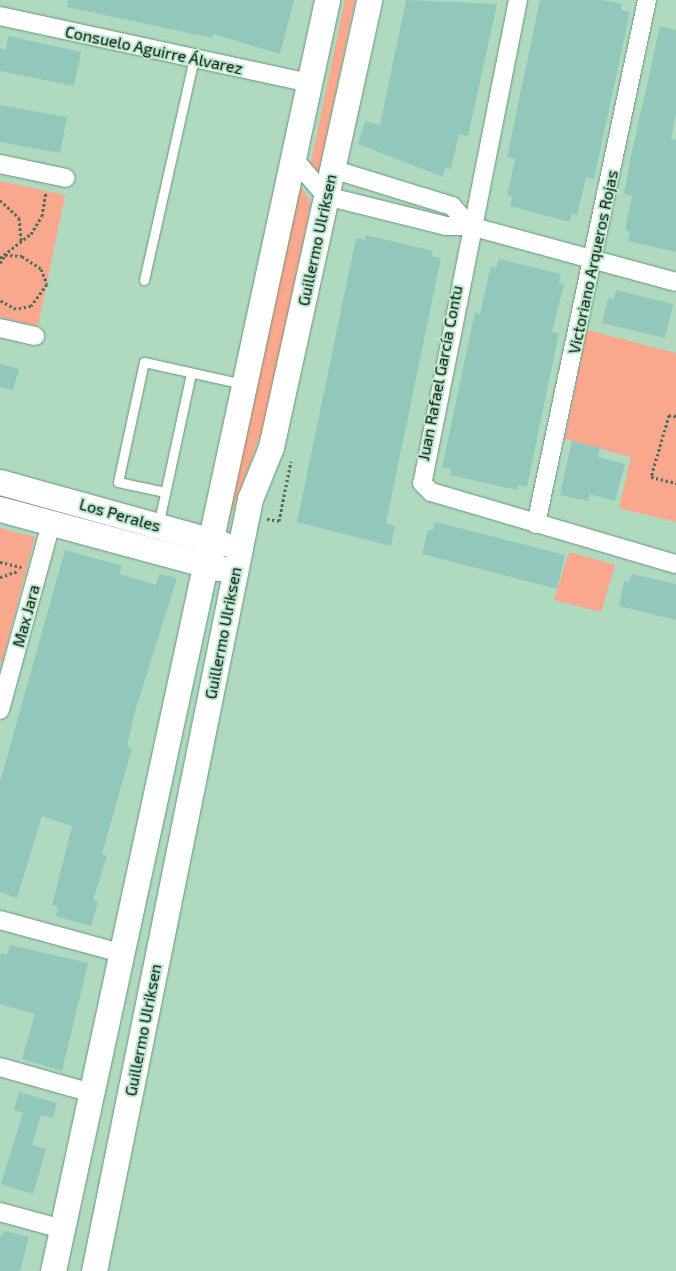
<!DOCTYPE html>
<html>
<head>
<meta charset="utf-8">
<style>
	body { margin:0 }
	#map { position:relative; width:676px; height:1271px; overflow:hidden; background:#afdac0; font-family:"Exo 2",sans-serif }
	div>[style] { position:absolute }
	.green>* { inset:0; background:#f9a78d }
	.building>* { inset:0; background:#92c8bb }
	.path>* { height:3px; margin-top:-1.5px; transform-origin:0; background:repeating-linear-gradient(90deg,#516c5b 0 2.5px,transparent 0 5px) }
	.roads { filter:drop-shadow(0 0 1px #6b947b) drop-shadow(0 0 1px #6b947b) }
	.lane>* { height:9px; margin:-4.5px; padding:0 4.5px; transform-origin:4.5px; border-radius:4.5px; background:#fff }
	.street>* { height:18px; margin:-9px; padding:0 9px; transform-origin:9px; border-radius:9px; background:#fff }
	.secondary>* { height:25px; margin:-12.5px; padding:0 12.5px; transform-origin:12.5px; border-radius:12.5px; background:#fff }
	span { translate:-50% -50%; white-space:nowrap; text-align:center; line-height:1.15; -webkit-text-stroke:4px #bce8cd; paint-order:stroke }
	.street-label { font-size:16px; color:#020f07 }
</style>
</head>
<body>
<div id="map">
	<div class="green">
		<div style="clip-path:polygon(345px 0,355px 0,318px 174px,310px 167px)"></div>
		<div style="clip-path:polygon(297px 180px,311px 203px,265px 422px,222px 539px)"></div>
		<div style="clip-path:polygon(0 181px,65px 195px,38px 326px,0 317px)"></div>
		<div style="clip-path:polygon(587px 330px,676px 353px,676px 522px,619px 508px,631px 457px,565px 439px)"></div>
		<div style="clip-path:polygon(0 528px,35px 537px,2px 662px,0 661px)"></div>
		<div style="clip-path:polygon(569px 552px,615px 565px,601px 612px,554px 600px)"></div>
	</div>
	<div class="building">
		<div style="clip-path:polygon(68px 0,294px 0,280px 54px,213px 34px,212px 38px,67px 7px)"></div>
		<div style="clip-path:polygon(406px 0,497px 4px,468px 136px,459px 134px,451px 169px,445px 168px,443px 177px,358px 144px,365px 121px,380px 125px)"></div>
		<div style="clip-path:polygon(540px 0,602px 0,622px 4px,621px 10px,630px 12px,594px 179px,586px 177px,577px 215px,572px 213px,570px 222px,510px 206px,512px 197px,507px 196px,515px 159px,507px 157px)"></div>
		<div style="clip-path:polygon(660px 26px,676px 30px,676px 114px,671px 139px,676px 140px,676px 252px,628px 241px,630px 232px,625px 230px,632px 196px,624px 194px,631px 156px)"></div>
		<div style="clip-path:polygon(8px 36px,81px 52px,74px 86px,0 71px,0 48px,6px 50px)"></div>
		<div style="clip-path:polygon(0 105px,67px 117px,60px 153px,0 142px)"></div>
		<div style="clip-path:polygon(366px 235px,433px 251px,432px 256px,441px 258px,387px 518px,386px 524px,395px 526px,391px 546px,297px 522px,356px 238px,365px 240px)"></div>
		<div style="clip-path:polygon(499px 259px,561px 274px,559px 283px,564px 284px,552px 332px,559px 333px,527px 487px,518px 485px,517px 490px,450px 475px,451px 469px,442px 468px,475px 312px,480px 314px,491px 266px,496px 268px)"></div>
		<div style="clip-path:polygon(616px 290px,673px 304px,665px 338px,602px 323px,608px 298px,614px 299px)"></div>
		<div style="clip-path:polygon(0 364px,19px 369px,13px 390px,0 387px)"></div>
		<div style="clip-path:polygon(572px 441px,600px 448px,598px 457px,625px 464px,615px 501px,589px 494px,588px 501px,560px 495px)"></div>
		<div style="clip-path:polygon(435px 522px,565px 555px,557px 589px,422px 554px,428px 530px,433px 530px)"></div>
		<div style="clip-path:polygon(65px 550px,122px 566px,119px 574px,156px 585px,159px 574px,177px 578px,136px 708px,127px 746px,132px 748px,102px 854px,107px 856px,93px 900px,98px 902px,91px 926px,56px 916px,58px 907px,52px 905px,72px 826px,42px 816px,17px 898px,0 892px,0 782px)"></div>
		<div style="clip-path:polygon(632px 574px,676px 584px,676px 620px,619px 606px,624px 581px,629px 582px)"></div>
		<div style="clip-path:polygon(10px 945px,88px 963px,62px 1071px,22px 1059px,35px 1014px,0 1004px,0 953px,7px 955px)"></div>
		<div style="clip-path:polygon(19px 1092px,57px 1103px,53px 1118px,41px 1115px,32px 1145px,46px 1149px,33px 1194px,1px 1184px,23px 1113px,14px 1110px)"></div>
		<div style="clip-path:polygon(5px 1231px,29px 1237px,20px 1271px,0 1271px,0 1237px)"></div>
	</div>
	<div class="path">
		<div style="left:0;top:200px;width:26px;rotate:43deg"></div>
		<div style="left:19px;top:218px;width:23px;rotate:85deg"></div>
		<div style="left:0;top:258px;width:39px;rotate:-38deg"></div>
		<div style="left:31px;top:234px;width:21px;rotate:-59deg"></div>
		<div style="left:42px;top:216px;width:24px;rotate:-81deg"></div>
		<div style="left:0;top:263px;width:9px;rotate:-58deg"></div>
		<div style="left:5px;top:255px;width:17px;rotate:3deg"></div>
		<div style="left:22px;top:256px;width:23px;rotate:34deg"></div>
		<div style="left:41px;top:269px;width:16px;rotate:68deg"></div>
		<div style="left:47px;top:284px;width:27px;rotate:126deg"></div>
		<div style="left:31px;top:306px;width:15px;rotate:169deg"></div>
		<div style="left:16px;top:309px;width:18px;rotate:-151deg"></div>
		<div style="left:676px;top:416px;width:7px;rotate:-172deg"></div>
		<div style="left:669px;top:415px;width:65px;rotate:106.2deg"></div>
		<div style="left:651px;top:477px;width:26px;rotate:13deg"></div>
		<div style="left:267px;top:519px;width:12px;rotate:9deg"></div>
		<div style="left:279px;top:521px;width:61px;rotate:-78.7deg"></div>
		<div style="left:0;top:562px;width:22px;rotate:13deg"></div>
		<div style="left:0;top:577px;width:19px;rotate:-18deg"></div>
	</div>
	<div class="roads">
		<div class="lane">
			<div style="left:144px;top:280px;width:228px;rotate:-77.3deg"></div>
			<div style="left:165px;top:492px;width:48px;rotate:-168deg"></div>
			<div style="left:118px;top:482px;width:123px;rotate:-77.8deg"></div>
			<div style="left:144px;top:362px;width:101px;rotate:12.5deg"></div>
			<div style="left:158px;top:526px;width:157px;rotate:-77.8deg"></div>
		</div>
		<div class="street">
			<div style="left:518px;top:0;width:492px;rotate:101.2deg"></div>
			<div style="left:422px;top:483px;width:13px;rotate:45deg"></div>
			<div style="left:431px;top:492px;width:255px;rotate:16.4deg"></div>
			<div style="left:0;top:16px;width:316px;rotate:12.2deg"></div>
			<div style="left:293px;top:158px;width:50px;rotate:49deg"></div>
			<div style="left:326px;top:196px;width:124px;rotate:14deg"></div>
			<div style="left:446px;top:226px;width:24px"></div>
			<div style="left:470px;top:226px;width:213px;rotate:15.2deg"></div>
			<div style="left:0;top:164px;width:67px;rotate:12deg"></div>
			<div style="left:332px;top:169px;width:126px;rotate:17.1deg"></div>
			<div style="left:452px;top:206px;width:27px;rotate:48deg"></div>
			<div style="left:0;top:328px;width:36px;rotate:13deg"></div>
			<div style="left:536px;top:524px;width:536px;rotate:-78.04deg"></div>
			<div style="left:0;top:710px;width:194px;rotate:-74.7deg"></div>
			<div style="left:0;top:920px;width:125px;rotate:15.3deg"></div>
			<div style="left:0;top:1067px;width:96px;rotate:15.8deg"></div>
			<div style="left:0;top:1212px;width:64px;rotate:15.3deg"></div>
		</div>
		<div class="secondary">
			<div style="left:0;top:482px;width:231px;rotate:15.5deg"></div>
			<div style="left:0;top:509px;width:227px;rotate:15.1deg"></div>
			<div style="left:53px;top:1271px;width:1300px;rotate:-77.83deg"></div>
			<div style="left:94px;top:1271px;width:788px;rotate:-78.58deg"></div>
			<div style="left:250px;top:499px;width:56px;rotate:-68deg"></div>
			<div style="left:271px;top:447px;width:458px;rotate:-77.6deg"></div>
		</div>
	</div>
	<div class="street-label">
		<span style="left:154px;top:50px;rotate:12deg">Consuelo Aguirre Álvarez</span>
		<span style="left:317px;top:240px;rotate:-78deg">Guillermo Ulriksen</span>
		<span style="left:593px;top:262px;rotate:-78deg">Victoriano Arqueros Rojas</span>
		<span style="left:440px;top:373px;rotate:-79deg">Juan Rafael García Contu</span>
		<span style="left:120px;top:515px;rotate:16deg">Los Perales</span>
		<span style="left:26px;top:616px;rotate:-75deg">Max Jara</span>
		<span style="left:223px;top:633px;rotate:-79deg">Guillermo Ulriksen</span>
		<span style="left:143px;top:1030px;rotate:-79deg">Guillermo Ulriksen</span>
	</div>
</div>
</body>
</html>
